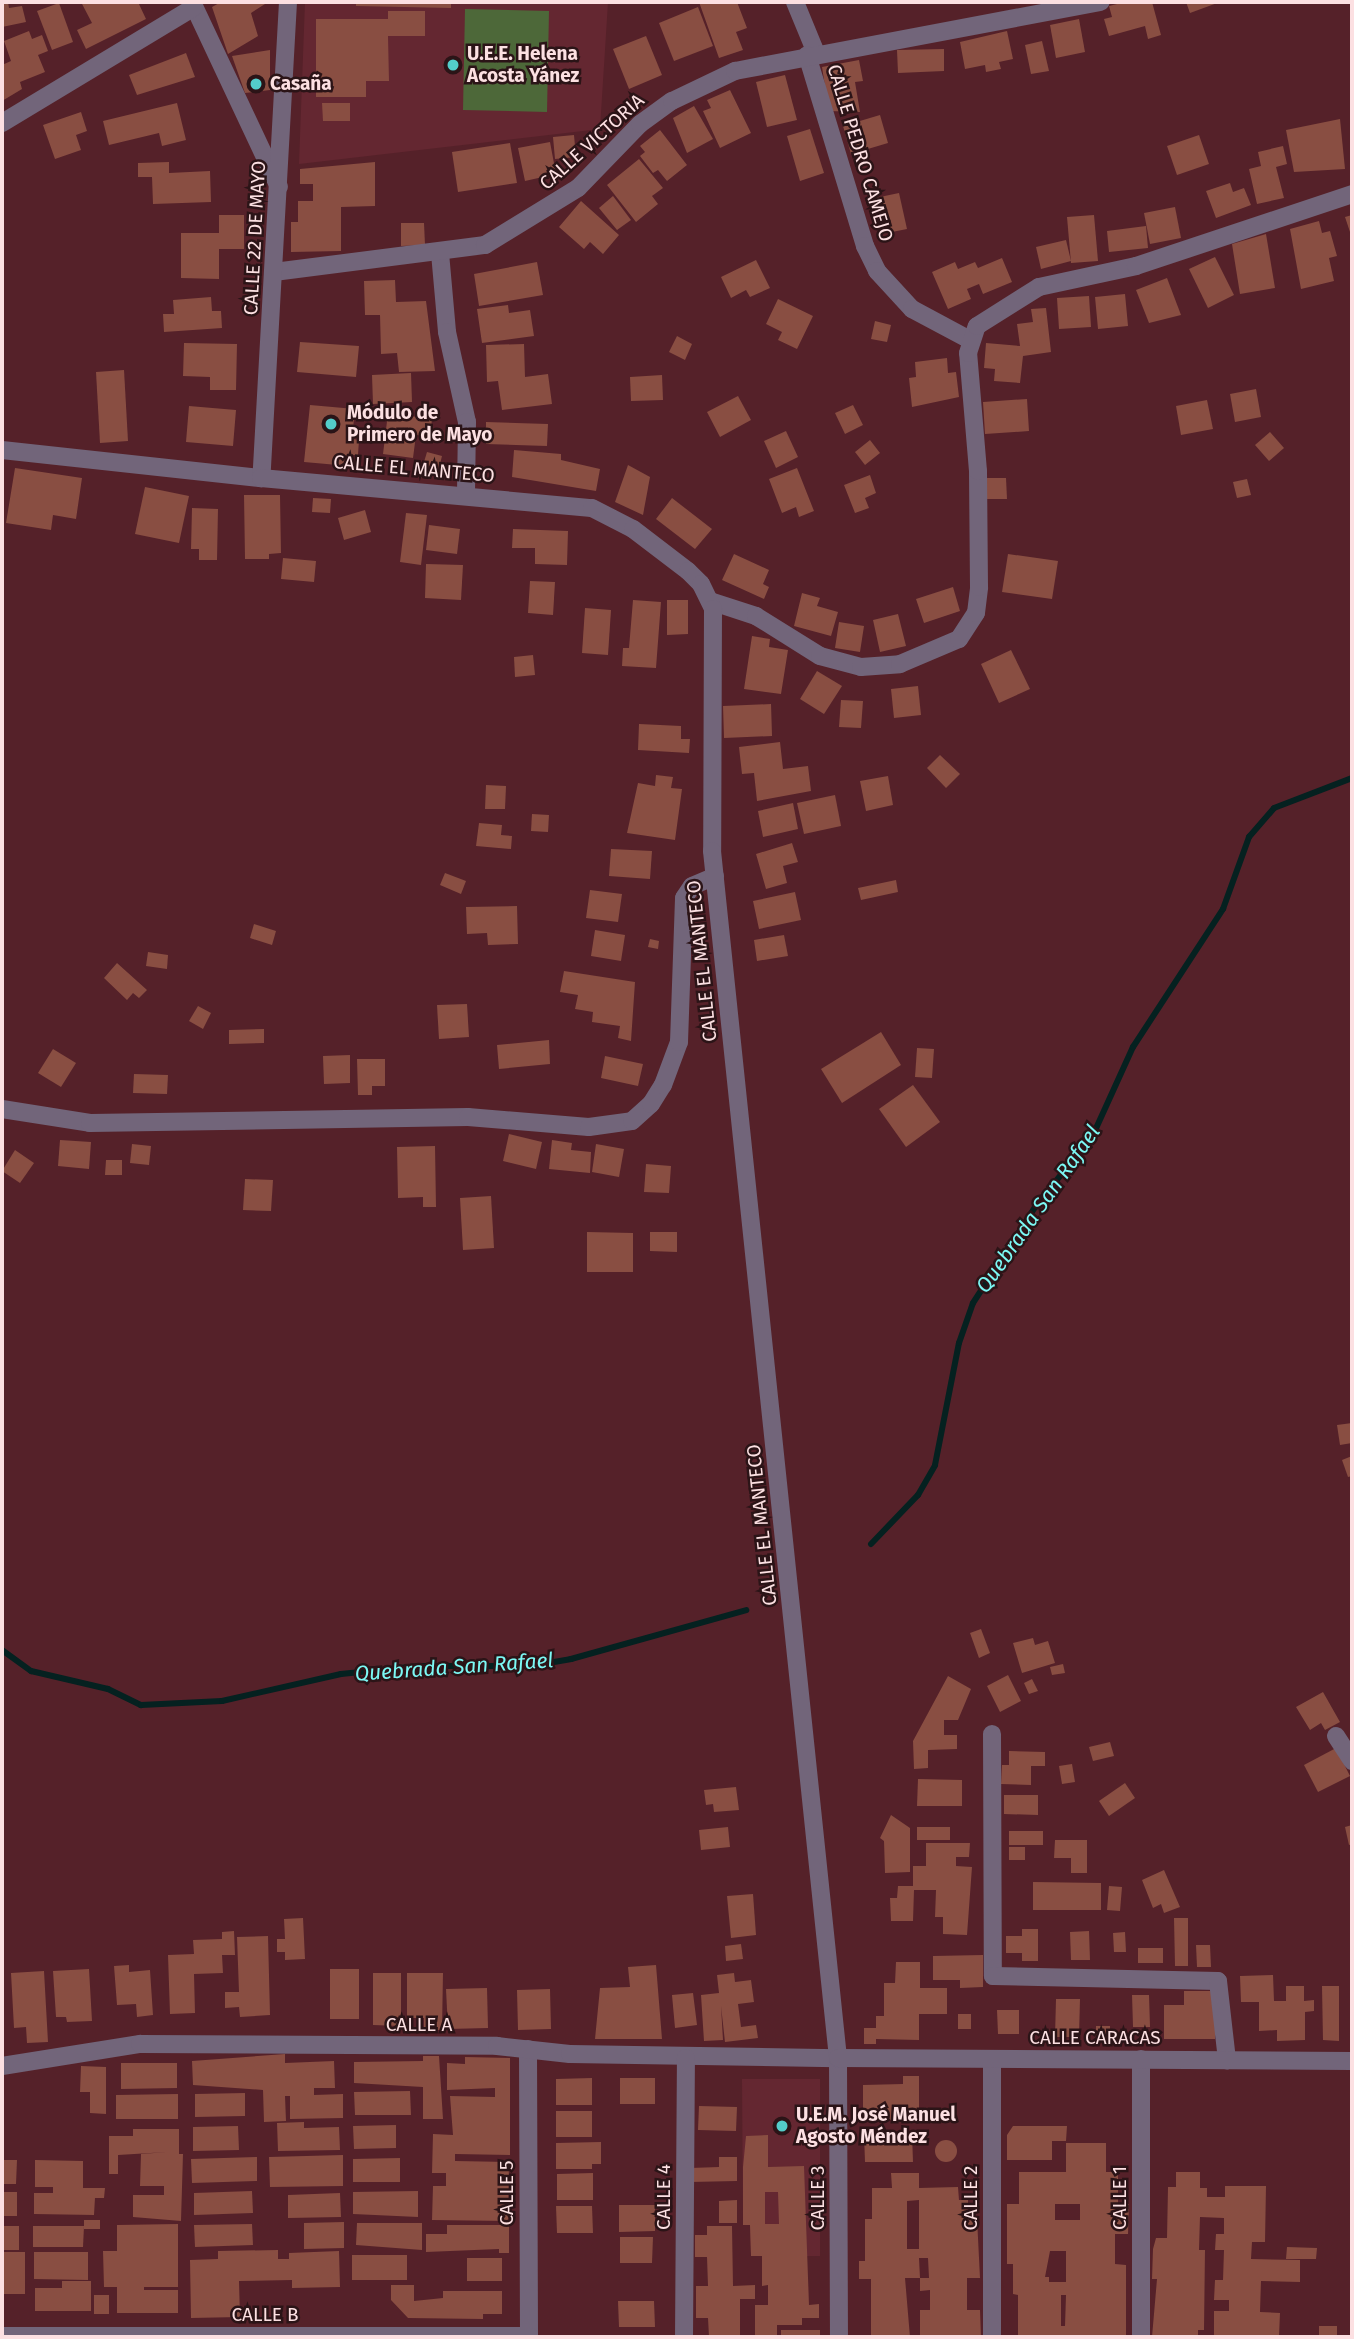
<!DOCTYPE html>
<html>
<head>
<meta charset="utf-8">
<style>
	body { margin:0 }
	#map { position:relative; width:1354px; height:2339px; overflow:hidden; background:#552129; font-family:"Fira Sans",sans-serif }
	div>[style] { position:absolute }
	.built>* { inset:0; background:#642731 }
	.green>* { inset:0; background:#4d6839 }
	.stream>* { height:6px; margin:-3px; padding:0 3px; transform-origin:3px; border-radius:3px; background:#052120 }
	.building>* { inset:0; background:#894e42 }
	.round { border-radius:50% }
	.minor>* { height:18px; margin:-9px; padding:0 9px; transform-origin:9px; border-radius:9px; background:#72657a }
	.tertiary>* { height:18px; margin:-9px; padding:0 9px; transform-origin:9px; border-radius:9px; background:#72657a }
	.dots>* { width:19px; height:19px; translate:-50% -50%; box-sizing:border-box; border:4px solid #2b1417; border-radius:50% }
	span { translate:-50% -50%; white-space:nowrap; text-align:center; line-height:1.15; -webkit-text-stroke:5px #2b1417; paint-order:stroke }
	.poi-label { font-size:19px; color:#fce0e2; font-weight:700 }
	.left { translate:0 -50%; text-align:left }
	.street-label { font-size:19px; color:#fce0e2 }
	.water-label { font-size:21px; color:#7cf9f5; font-style:italic }
	.frame { position:absolute; inset:0; border:4px solid #fce0e2; pointer-events:none }
</style>
</head>
<body>
<div id="map">
	<div class="built">
		<div style="clip-path:polygon(305px 2px,608px 2px,600px 129px,299px 164px)"></div>
		<div style="clip-path:polygon(742px 2079px,820px 2079px,820px 2256px,751px 2256px,750px 2225px,743px 2225px)"></div>
	</div>
	<div class="green">
		<div style="clip-path:polygon(465px 9px,549px 11px,547px 112px,463px 110px)"></div>
	</div>
	<div class="stream">
		<div style="left:871px;top:1544px;width:68px;rotate:-46.2deg"></div>
		<div style="left:918px;top:1495px;width:34px;rotate:-60deg"></div>
		<div style="left:935px;top:1465px;width:124px;rotate:-78.9deg"></div>
		<div style="left:959px;top:1343px;width:42px;rotate:-70.7deg"></div>
		<div style="left:973px;top:1303px;width:114px;rotate:-57.1deg"></div>
		<div style="left:1035px;top:1207px;width:92px;rotate:-51.1deg"></div>
		<div style="left:1093px;top:1135px;width:97px;rotate:-65.6deg"></div>
		<div style="left:1133px;top:1047px;width:165px;rotate:-56.9deg"></div>
		<div style="left:1223px;top:909px;width:77px;rotate:-70.1deg"></div>
		<div style="left:1249px;top:837px;width:38px;rotate:-49deg"></div>
		<div style="left:1274px;top:808px;width:84px;rotate:-21deg"></div>
		<div style="left:2px;top:1650px;width:36px;rotate:36deg"></div>
		<div style="left:31px;top:1671px;width:79px;rotate:13.2deg"></div>
		<div style="left:108px;top:1689px;width:37px;rotate:26deg"></div>
		<div style="left:141px;top:1705px;width:81px;rotate:-2.8deg"></div>
		<div style="left:222px;top:1701px;width:122px;rotate:-12.8deg"></div>
		<div style="left:341px;top:1674px;width:79px;rotate:-5.8deg"></div>
		<div style="left:420px;top:1666px;width:111px"></div>
		<div style="left:531px;top:1666px;width:41px;rotate:-9.9deg"></div>
		<div style="left:571px;top:1659px;width:182px;rotate:-15.6deg"></div>
	</div>
	<div class="building">
		<div style="clip-path:polygon(2px 2px,8px 2px,9px 8px,22px 6px,26px 22px,2px 27px)"></div>
		<div style="clip-path:polygon(81px 2px,138px 2px,146px 19px,86px 49px,77px 30px,92px 23px)"></div>
		<div style="clip-path:polygon(221px 2px,265px 4px,251px 13px,258px 36px,228px 54px,212px 7px)"></div>
		<div style="clip-path:polygon(356px 2px,451px 2px,451px 8px,356px 6px)"></div>
		<div style="clip-path:polygon(699px 2px,737px 2px,747px 28px,736px 32px,743px 50px,719px 58px)"></div>
		<div style="clip-path:polygon(1125px 2px,1152px 2px,1161px 35px,1148px 39px,1145px 26px,1109px 36px,1104px 19px,1112px 17px,1109px 6px)"></div>
		<div style="clip-path:polygon(1186px 2px,1220px 2px,1190px 13px)"></div>
		<div style="clip-path:polygon(59px 3px,73px 42px,52px 50px,37px 11px)"></div>
		<div style="clip-path:polygon(698px 7px,713px 46px,674px 61px,659px 23px)"></div>
		<div style="clip-path:polygon(388px 11px,425px 11px,425px 36px,388px 36px,389px 81px,366px 81px,366px 97px,316px 97px,316px 19px,388px 19px)"></div>
		<div style="clip-path:polygon(1079px 19px,1085px 52px,1056px 58px,1050px 25px)"></div>
		<div style="clip-path:polygon(29px 31px,32px 39px,42px 35px,48px 51px,38px 55px,45px 72px,20px 82px,22px 89px,2px 101px,2px 65px,11px 61px,4px 41px)"></div>
		<div style="clip-path:polygon(1007px 31px,1013px 59px,999px 62px,1001px 69px,986px 72px,985px 65px,965px 69px,960px 42px)"></div>
		<div style="clip-path:polygon(646px 36px,662px 75px,629px 89px,613px 49px)"></div>
		<div style="clip-path:polygon(1042px 41px,1049px 71px,1031px 74px,1025px 45px)"></div>
		<div style="clip-path:polygon(944px 49px,944px 71px,898px 73px,897px 50px)"></div>
		<div style="clip-path:polygon(270px 50px,270px 90px,245px 93px,232px 56px)"></div>
		<div style="clip-path:polygon(186px 53px,195px 77px,137px 95px,129px 75px)"></div>
		<div style="clip-path:polygon(859px 60px,863px 81px,855px 82px,860px 112px,829px 111px,822px 67px)"></div>
		<div style="clip-path:polygon(785px 75px,797px 120px,767px 127px,756px 82px)"></div>
		<div style="clip-path:polygon(730px 90px,751px 133px,720px 148px,703px 111px,711px 108px,707px 100px)"></div>
		<div style="clip-path:polygon(177px 103px,186px 140px,162px 146px,159px 133px,109px 145px,103px 121px)"></div>
		<div style="clip-path:polygon(322px 103px,350px 103px,350px 121px,323px 121px)"></div>
		<div style="clip-path:polygon(694px 106px,713px 139px,687px 153px,673px 118px)"></div>
		<div style="clip-path:polygon(81px 112px,87px 131px,76px 135px,81px 150px,55px 159px,43px 125px)"></div>
		<div style="clip-path:polygon(880px 115px,888px 143px,851px 154px,843px 126px)"></div>
		<div style="clip-path:polygon(1340px 119px,1345px 169px,1294px 172px,1286px 130px)"></div>
		<div style="clip-path:polygon(810px 129px,824px 173px,800px 181px,787px 136px)"></div>
		<div style="clip-path:polygon(660px 130px,687px 165px,667px 181px,658px 170px,653px 173px,640px 156px,645px 152px,640px 146px)"></div>
		<div style="clip-path:polygon(574px 135px,576px 157px,555px 159px,553px 137px)"></div>
		<div style="clip-path:polygon(1199px 135px,1209px 164px,1177px 175px,1167px 146px)"></div>
		<div style="clip-path:polygon(550px 142px,556px 174px,525px 181px,518px 148px)"></div>
		<div style="clip-path:polygon(510px 143px,517px 183px,458px 192px,452px 152px)"></div>
		<div style="clip-path:polygon(1283px 146px,1287px 164px,1276px 167px,1284px 198px,1257px 204px,1249px 169px,1261px 166px,1258px 152px)"></div>
		<div style="clip-path:polygon(639px 159px,663px 188px,652px 196px,658px 204px,636px 222px,607px 185px)"></div>
		<div style="clip-path:polygon(169px 162px,169px 173px,210px 171px,211px 202px,153px 204px,152px 177px,138px 177px,138px 163px)"></div>
		<div style="clip-path:polygon(375px 162px,375px 206px,341px 207px,341px 251px,291px 252px,291px 222px,298px 222px,298px 201px,313px 201px,313px 184px,300px 184px,300px 169px)"></div>
		<div style="clip-path:polygon(1230px 183px,1233px 192px,1244px 188px,1251px 205px,1216px 218px,1206px 191px)"></div>
		<div style="clip-path:polygon(899px 193px,907px 229px,882px 234px,875px 198px)"></div>
		<div style="clip-path:polygon(613px 196px,631px 220px,617px 230px,599px 208px)"></div>
		<div style="clip-path:polygon(581px 201px,619px 235px,603px 254px,590px 242px,584px 249px,559px 227px)"></div>
		<div style="clip-path:polygon(1175px 207px,1181px 238px,1150px 244px,1144px 213px)"></div>
		<div style="clip-path:polygon(219px 215px,244px 215px,244px 249px,219px 249px,219px 279px,181px 278px,181px 233px,219px 233px)"></div>
		<div style="clip-path:polygon(1094px 215px,1098px 261px,1071px 263px,1067px 217px)"></div>
		<div style="clip-path:polygon(1352px 215px,1352px 238px,1345px 217px)"></div>
		<div style="clip-path:polygon(1319px 221px,1322px 233px,1330px 231px,1337px 256px,1329px 258px,1334px 281px,1301px 289px,1290px 229px)"></div>
		<div style="clip-path:polygon(401px 223px,424px 223px,425px 245px,401px 246px)"></div>
		<div style="clip-path:polygon(1146px 226px,1148px 248px,1109px 252px,1107px 231px)"></div>
		<div style="clip-path:polygon(1266px 234px,1275px 288px,1240px 294px,1232px 244px)"></div>
		<div style="clip-path:polygon(1066px 240px,1071px 261px,1041px 269px,1036px 247px)"></div>
		<div style="clip-path:polygon(1215px 257px,1234px 295px,1208px 308px,1189px 269px)"></div>
		<div style="clip-path:polygon(1002px 258px,1012px 282px,983px 294px,979px 284px,967px 289px,971px 299px,948px 309px,932px 272px,955px 262px,958px 269px,975px 262px,978px 268px)"></div>
		<div style="clip-path:polygon(756px 260px,770px 288px,750px 297px,746px 290px,731px 298px,721px 277px)"></div>
		<div style="clip-path:polygon(537px 262px,543px 295px,479px 306px,474px 274px)"></div>
		<div style="clip-path:polygon(1167px 278px,1181px 315px,1149px 323px,1136px 290px)"></div>
		<div style="clip-path:polygon(395px 280px,396px 302px,426px 301px,435px 371px,399px 372px,397px 353px,381px 354px,380px 315px,365px 315px,364px 281px)"></div>
		<div style="clip-path:polygon(1125px 294px,1128px 326px,1098px 329px,1095px 297px)"></div>
		<div style="clip-path:polygon(1089px 296px,1091px 327px,1059px 329px,1057px 298px)"></div>
		<div style="clip-path:polygon(211px 297px,212px 311px,221px 311px,222px 328px,164px 332px,163px 314px,174px 314px,173px 300px)"></div>
		<div style="clip-path:polygon(778px 299px,813px 316px,797px 349px,778px 340px,782px 332px,766px 324px)"></div>
		<div style="clip-path:polygon(508px 305px,509px 313px,530px 310px,534px 336px,482px 343px,477px 309px)"></div>
		<div style="clip-path:polygon(1046px 308px,1051px 352px,1023px 356px,1020px 383px,994px 381px,995px 369px,984px 368px,986px 343px,1020px 346px,1017px 324px,1033px 322px,1031px 309px)"></div>
		<div style="clip-path:polygon(875px 321px,891px 325px,887px 342px,871px 339px)"></div>
		<div style="clip-path:polygon(677px 336px,692px 344px,685px 360px,669px 352px)"></div>
		<div style="clip-path:polygon(300px 342px,359px 346px,356px 377px,297px 372px)"></div>
		<div style="clip-path:polygon(184px 343px,237px 344px,236px 390px,210px 390px,210px 377px,183px 376px)"></div>
		<div style="clip-path:polygon(524px 344px,525px 377px,548px 374px,552px 404px,502px 410px,498px 381px,487px 382px,486px 345px)"></div>
		<div style="clip-path:polygon(947px 358px,948px 373px,956px 372px,959px 397px,912px 407px,909px 378px,916px 377px,915px 362px)"></div>
		<div style="clip-path:polygon(124px 370px,128px 441px,100px 443px,96px 372px)"></div>
		<div style="clip-path:polygon(411px 373px,412px 402px,373px 404px,372px 375px)"></div>
		<div style="clip-path:polygon(662px 375px,663px 400px,631px 401px,630px 377px)"></div>
		<div style="clip-path:polygon(1256px 389px,1261px 417px,1235px 422px,1230px 394px)"></div>
		<div style="clip-path:polygon(738px 396px,751px 420px,720px 437px,707px 412px)"></div>
		<div style="clip-path:polygon(1027px 399px,1029px 431px,985px 434px,983px 402px)"></div>
		<div style="clip-path:polygon(1207px 400px,1213px 429px,1181px 435px,1176px 406px)"></div>
		<div style="clip-path:polygon(310px 405px,355px 409px,352px 439px,359px 440px,358px 455px,350px 455px,349px 466px,304px 462px)"></div>
		<div style="clip-path:polygon(853px 405px,863px 425px,845px 434px,835px 413px)"></div>
		<div style="clip-path:polygon(189px 406px,236px 410px,233px 446px,186px 442px)"></div>
		<div style="clip-path:polygon(388px 413px,432px 419px,430px 437px,416px 435px,413px 458px,383px 454px)"></div>
		<div style="clip-path:polygon(486px 422px,548px 424px,547px 446px,486px 444px)"></div>
		<div style="clip-path:polygon(786px 431px,798px 457px,776px 468px,764px 441px)"></div>
		<div style="clip-path:polygon(1270px 432px,1284px 448px,1269px 461px,1255px 445px)"></div>
		<div style="clip-path:polygon(870px 440px,880px 453px,865px 465px,855px 452px)"></div>
		<div style="clip-path:polygon(514px 450px,561px 454px,561px 460px,600px 469px,596px 491px,512px 477px)"></div>
		<div style="clip-path:polygon(427px 452px,442px 456px,437px 476px,421px 472px)"></div>
		<div style="clip-path:polygon(628px 465px,650px 477px,643px 515px,615px 502px)"></div>
		<div style="clip-path:polygon(15px 468px,82px 478px,76px 519px,53px 515px,51px 530px,6px 523px)"></div>
		<div style="clip-path:polygon(797px 468px,814px 511px,799px 517px,796px 507px,782px 513px,769px 479px)"></div>
		<div style="clip-path:polygon(870px 475px,876px 493px,865px 498px,869px 508px,855px 513px,844px 485px)"></div>
		<div style="clip-path:polygon(987px 478px,1006px 478px,1007px 499px,987px 499px)"></div>
		<div style="clip-path:polygon(1247px 479px,1251px 495px,1237px 498px,1233px 482px)"></div>
		<div style="clip-path:polygon(145px 487px,189px 496px,179px 543px,135px 534px)"></div>
		<div style="clip-path:polygon(244px 495px,280px 495px,281px 553px,269px 554px,269px 559px,245px 559px)"></div>
		<div style="clip-path:polygon(313px 498px,331px 499px,330px 513px,312px 512px)"></div>
		<div style="clip-path:polygon(672px 498px,712px 529px,695px 549px,656px 519px)"></div>
		<div style="clip-path:polygon(192px 508px,218px 509px,217px 560px,199px 560px,199px 549px,191px 549px)"></div>
		<div style="clip-path:polygon(365px 510px,371px 532px,344px 540px,338px 518px)"></div>
		<div style="clip-path:polygon(406px 513px,427px 515px,421px 565px,400px 562px)"></div>
		<div style="clip-path:polygon(429px 525px,460px 529px,457px 554px,426px 550px)"></div>
		<div style="clip-path:polygon(513px 529px,568px 531px,567px 565px,535px 564px,535px 548px,512px 548px)"></div>
		<div style="clip-path:polygon(734px 554px,769px 570px,763px 584px,769px 587px,764px 599px,722px 580px)"></div>
		<div style="clip-path:polygon(1008px 554px,1058px 561px,1052px 599px,1002px 592px)"></div>
		<div style="clip-path:polygon(283px 558px,316px 561px,314px 582px,281px 579px)"></div>
		<div style="clip-path:polygon(426px 564px,463px 565px,461px 600px,425px 598px)"></div>
		<div style="clip-path:polygon(530px 581px,555px 582px,553px 615px,528px 613px)"></div>
		<div style="clip-path:polygon(953px 587px,960px 611px,924px 623px,916px 599px)"></div>
		<div style="clip-path:polygon(802px 593px,820px 598px,817px 606px,838px 612px,831px 636px,794px 626px)"></div>
		<div style="clip-path:polygon(633px 600px,661px 602px,656px 668px,622px 666px,623px 648px,629px 648px)"></div>
		<div style="clip-path:polygon(667px 600px,688px 600px,688px 634px,667px 635px)"></div>
		<div style="clip-path:polygon(585px 608px,611px 610px,608px 655px,582px 653px)"></div>
		<div style="clip-path:polygon(898px 614px,906px 646px,880px 652px,873px 620px)"></div>
		<div style="clip-path:polygon(839px 622px,864px 626px,860px 652px,835px 648px)"></div>
		<div style="clip-path:polygon(752px 636px,770px 639px,769px 647px,788px 650px,781px 694px,744px 689px)"></div>
		<div style="clip-path:polygon(1011px 650px,1030px 689px,999px 703px,981px 664px)"></div>
		<div style="clip-path:polygon(533px 655px,535px 675px,515px 677px,514px 657px)"></div>
		<div style="clip-path:polygon(817px 671px,842px 686px,824px 714px,800px 699px)"></div>
		<div style="clip-path:polygon(918px 686px,921px 715px,894px 718px,891px 689px)"></div>
		<div style="clip-path:polygon(841px 700px,863px 701px,861px 728px,839px 727px)"></div>
		<div style="clip-path:polygon(771px 704px,772px 736px,724px 738px,723px 706px)"></div>
		<div style="clip-path:polygon(639px 724px,681px 726px,681px 739px,690px 739px,689px 753px,638px 750px)"></div>
		<div style="clip-path:polygon(780px 742px,783px 769px,808px 766px,811px 791px,757px 801px,754px 773px,742px 774px,739px 747px)"></div>
		<div style="clip-path:polygon(940px 755px,960px 774px,946px 788px,927px 768px)"></div>
		<div style="clip-path:polygon(656px 775px,673px 777px,671px 788px,682px 789px,675px 840px,627px 833px,638px 783px,655px 786px)"></div>
		<div style="clip-path:polygon(888px 776px,893px 805px,866px 811px,860px 781px)"></div>
		<div style="clip-path:polygon(486px 785px,506px 786px,505px 809px,485px 809px)"></div>
		<div style="clip-path:polygon(835px 795px,841px 826px,804px 834px,797px 803px)"></div>
		<div style="clip-path:polygon(793px 803px,798px 829px,763px 837px,758px 811px)"></div>
		<div style="clip-path:polygon(532px 814px,549px 815px,548px 832px,531px 831px)"></div>
		<div style="clip-path:polygon(479px 823px,502px 825px,501px 835px,512px 836px,511px 849px,476px 846px)"></div>
		<div style="clip-path:polygon(792px 843px,798px 862px,783px 866px,787px 883px,766px 889px,756px 854px)"></div>
		<div style="clip-path:polygon(611px 849px,652px 851px,650px 879px,609px 876px)"></div>
		<div style="clip-path:polygon(445px 873px,466px 881px,461px 894px,440px 885px)"></div>
		<div style="clip-path:polygon(896px 880px,898px 892px,861px 900px,858px 888px)"></div>
		<div style="clip-path:polygon(590px 890px,622px 894px,618px 922px,586px 918px)"></div>
		<div style="clip-path:polygon(795px 892px,801px 920px,759px 929px,753px 901px)"></div>
		<div style="clip-path:polygon(517px 906px,518px 944px,488px 945px,487px 933px,467px 934px,466px 907px)"></div>
		<div style="clip-path:polygon(254px 924px,276px 931px,272px 945px,250px 938px)"></div>
		<div style="clip-path:polygon(595px 930px,625px 935px,621px 961px,591px 956px)"></div>
		<div style="clip-path:polygon(784px 935px,788px 956px,757px 961px,754px 940px)"></div>
		<div style="clip-path:polygon(650px 939px,659px 941px,658px 949px,648px 947px)"></div>
		<div style="clip-path:polygon(148px 952px,168px 955px,167px 969px,146px 966px)"></div>
		<div style="clip-path:polygon(117px 963px,147px 990px,139px 998px,133px 993px,127px 1000px,104px 978px)"></div>
		<div style="clip-path:polygon(564px 971px,635px 982px,631px 1041px,618px 1038px,620px 1026px,592px 1022px,593px 1012px,575px 1009px,578px 995px,560px 992px)"></div>
		<div style="clip-path:polygon(467px 1004px,469px 1037px,439px 1039px,437px 1005px)"></div>
		<div style="clip-path:polygon(198px 1006px,211px 1013px,203px 1029px,189px 1021px)"></div>
		<div style="clip-path:polygon(264px 1029px,264px 1043px,229px 1044px,229px 1030px)"></div>
		<div style="clip-path:polygon(881px 1032px,901px 1065px,842px 1103px,821px 1069px)"></div>
		<div style="clip-path:polygon(549px 1040px,550px 1064px,499px 1069px,497px 1045px)"></div>
		<div style="clip-path:polygon(917px 1048px,934px 1049px,932px 1078px,915px 1077px)"></div>
		<div style="clip-path:polygon(53px 1049px,76px 1063px,61px 1087px,38px 1073px)"></div>
		<div style="clip-path:polygon(350px 1055px,350px 1083px,324px 1084px,323px 1056px)"></div>
		<div style="clip-path:polygon(605px 1056px,643px 1064px,638px 1086px,601px 1078px)"></div>
		<div style="clip-path:polygon(357px 1059px,385px 1059px,385px 1086px,372px 1086px,372px 1095px,358px 1095px)"></div>
		<div style="clip-path:polygon(134px 1074px,168px 1075px,167px 1094px,133px 1093px)"></div>
		<div style="clip-path:polygon(913px 1085px,940px 1122px,906px 1147px,879px 1109px)"></div>
		<div style="clip-path:polygon(509px 1134px,542px 1142px,536px 1169px,503px 1161px)"></div>
		<div style="clip-path:polygon(60px 1140px,91px 1142px,89px 1169px,58px 1166px)"></div>
		<div style="clip-path:polygon(552px 1140px,572px 1143px,571px 1150px,591px 1152px,590px 1173px,549px 1169px)"></div>
		<div style="clip-path:polygon(132px 1144px,151px 1146px,149px 1165px,130px 1163px)"></div>
		<div style="clip-path:polygon(596px 1144px,624px 1149px,619px 1177px,592px 1172px)"></div>
		<div style="clip-path:polygon(435px 1146px,436px 1207px,423px 1207px,423px 1197px,398px 1198px,397px 1147px)"></div>
		<div style="clip-path:polygon(15px 1150px,34px 1163px,20px 1183px,2px 1171px)"></div>
		<div style="clip-path:polygon(106px 1160px,122px 1160px,122px 1175px,105px 1175px)"></div>
		<div style="clip-path:polygon(646px 1164px,671px 1166px,669px 1193px,644px 1192px)"></div>
		<div style="clip-path:polygon(245px 1179px,273px 1180px,271px 1211px,243px 1210px)"></div>
		<div style="clip-path:polygon(491px 1196px,494px 1248px,463px 1250px,460px 1198px)"></div>
		<div style="clip-path:polygon(587px 1232px,633px 1233px,633px 1272px,587px 1272px)"></div>
		<div style="clip-path:polygon(650px 1232px,677px 1232px,677px 1252px,650px 1251px)"></div>
		<div style="clip-path:polygon(1352px 1423px,1352px 1443px,1340px 1445px,1337px 1425px)"></div>
		<div style="clip-path:polygon(1352px 1456px,1352px 1476px,1348px 1477px,1342px 1460px)"></div>
		<div style="clip-path:polygon(981px 1629px,990px 1653px,979px 1658px,970px 1633px)"></div>
		<div style="clip-path:polygon(1033px 1638px,1035px 1645px,1048px 1641px,1055px 1663px,1022px 1673px,1013px 1643px)"></div>
		<div style="clip-path:polygon(1063px 1664px,1065px 1673px,1052px 1675px,1050px 1667px)"></div>
		<div style="clip-path:polygon(1008px 1675px,1021px 1701px,1000px 1712px,987px 1686px)"></div>
		<div style="clip-path:polygon(948px 1676px,971px 1689px,958px 1720px,944px 1720px,944px 1735px,957px 1735px,957px 1749px,928px 1750px,928px 1768px,914px 1769px,913px 1741px)"></div>
		<div style="clip-path:polygon(1032px 1679px,1038px 1691px,1029px 1694px,1024px 1683px)"></div>
		<div style="clip-path:polygon(1323px 1692px,1340px 1722px,1325px 1730px,1321px 1723px,1310px 1730px,1296px 1707px)"></div>
		<div style="clip-path:polygon(1110px 1742px,1114px 1756px,1093px 1761px,1089px 1747px)"></div>
		<div style="clip-path:polygon(1336px 1748px,1350px 1776px,1318px 1792px,1304px 1765px)"></div>
		<div style="clip-path:polygon(1009px 1751px,1045px 1752px,1045px 1766px,1031px 1766px,1031px 1785px,1001px 1784px,1002px 1765px,1009px 1765px)"></div>
		<div style="clip-path:polygon(1072px 1764px,1075px 1782px,1062px 1784px,1059px 1766px)"></div>
		<div style="clip-path:polygon(918px 1779px,962px 1780px,962px 1806px,917px 1806px)"></div>
		<div style="clip-path:polygon(1125px 1783px,1135px 1798px,1109px 1816px,1099px 1801px)"></div>
		<div style="clip-path:polygon(736px 1787px,739px 1810px,714px 1812px,713px 1804px,706px 1805px,704px 1790px)"></div>
		<div style="clip-path:polygon(1004px 1795px,1038px 1795px,1038px 1815px,1004px 1814px)"></div>
		<div style="clip-path:polygon(891px 1815px,910px 1828px,910px 1872px,885px 1873px,884px 1841px,880px 1838px)"></div>
		<div style="clip-path:polygon(1352px 1825px,1352px 1844px,1349px 1845px,1345px 1827px)"></div>
		<div style="clip-path:polygon(728px 1827px,730px 1847px,701px 1850px,699px 1830px)"></div>
		<div style="clip-path:polygon(917px 1827px,950px 1827px,950px 1840px,917px 1840px)"></div>
		<div style="clip-path:polygon(1009px 1831px,1043px 1831px,1043px 1845px,1009px 1845px)"></div>
		<div style="clip-path:polygon(1055px 1840px,1087px 1840px,1087px 1873px,1071px 1873px,1071px 1858px,1054px 1858px)"></div>
		<div style="clip-path:polygon(926px 1843px,970px 1843px,969px 1857px,956px 1857px,956px 1866px,972px 1867px,967px 1935px,943px 1934px,943px 1917px,935px 1917px,936px 1890px,914px 1890px,913px 1921px,891px 1921px,890px 1898px,897px 1898px,898px 1886px,913px 1886px,913px 1866px,926px 1866px)"></div>
		<div style="clip-path:polygon(1009px 1847px,1025px 1847px,1025px 1860px,1009px 1860px)"></div>
		<div style="clip-path:polygon(1164px 1870px,1180px 1907px,1164px 1913px,1161px 1904px,1153px 1908px,1142px 1880px)"></div>
		<div style="clip-path:polygon(1033px 1882px,1101px 1883px,1101px 1910px,1033px 1910px)"></div>
		<div style="clip-path:polygon(1109px 1886px,1122px 1887px,1120px 1911px,1107px 1910px)"></div>
		<div style="clip-path:polygon(753px 1894px,756px 1935px,731px 1938px,727px 1896px)"></div>
		<div style="clip-path:polygon(303px 1918px,305px 1959px,285px 1960px,285px 1952px,277px 1952px,277px 1939px,285px 1939px,284px 1919px)"></div>
		<div style="clip-path:polygon(1174px 1918px,1188px 1918px,1188px 1966px,1175px 1966px)"></div>
		<div style="clip-path:polygon(1022px 1929px,1038px 1929px,1038px 1961px,1022px 1961px,1022px 1953px,1006px 1953px,1006px 1936px,1022px 1936px)"></div>
		<div style="clip-path:polygon(234px 1931px,235px 1955px,222px 1955px,223px 1973px,194px 1974px,195px 2013px,170px 2014px,168px 1955px,194px 1954px,193px 1940px,222px 1939px,222px 1932px)"></div>
		<div style="clip-path:polygon(1089px 1931px,1090px 1960px,1071px 1960px,1070px 1932px)"></div>
		<div style="clip-path:polygon(1125px 1932px,1126px 1952px,1114px 1952px,1113px 1933px)"></div>
		<div style="clip-path:polygon(268px 1936px,270px 2015px,240px 2017px,239px 2007px,225px 2008px,225px 1992px,239px 1992px,237px 1937px)"></div>
		<div style="clip-path:polygon(741px 1944px,743px 1959px,726px 1961px,725px 1946px)"></div>
		<div style="clip-path:polygon(1196px 1945px,1210px 1945px,1211px 1967px,1197px 1967px)"></div>
		<div style="clip-path:polygon(1138px 1948px,1163px 1948px,1163px 1963px,1138px 1963px)"></div>
		<div style="clip-path:polygon(983px 1955px,983px 1987px,960px 1988px,960px 1980px,933px 1980px,933px 1956px)"></div>
		<div style="clip-path:polygon(896px 1962px,920px 1962px,920px 1988px,947px 1988px,947px 2014px,919px 2014px,919px 2040px,876px 2039px,876px 2044px,864px 2044px,864px 2028px,876px 2028px,876px 2016px,884px 2016px,884px 1983px,895px 1983px)"></div>
		<div style="clip-path:polygon(129px 1965px,129px 1972px,150px 1970px,153px 2015px,137px 2017px,136px 2004px,117px 2005px,114px 1966px)"></div>
		<div style="clip-path:polygon(656px 1965px,662px 2039px,595px 2039px,600px 1988px,630px 1987px,628px 1967px)"></div>
		<div style="clip-path:polygon(89px 1969px,92px 2021px,67px 2022px,66px 2017px,56px 2017px,53px 1971px)"></div>
		<div style="clip-path:polygon(330px 1969px,359px 1969px,359px 2019px,330px 2019px)"></div>
		<div style="clip-path:polygon(44px 1971px,48px 2042px,27px 2043px,26px 2027px,14px 2028px,11px 1973px)"></div>
		<div style="clip-path:polygon(373px 1973px,401px 1973px,401px 2026px,373px 2025px)"></div>
		<div style="clip-path:polygon(407px 1973px,443px 1973px,442px 2030px,424px 2030px,424px 2018px,407px 2018px)"></div>
		<div style="clip-path:polygon(734px 1973px,735px 1982px,751px 1980px,754px 2002px,738px 2004px,741px 2027px,756px 2025px,758px 2038px,725px 2042px,721px 2006px,723px 2040px,704px 2041px,701px 1995px,719px 1993px,717px 1975px)"></div>
		<div style="clip-path:polygon(1273px 1975px,1274px 2001px,1286px 2001px,1286px 1986px,1304px 1986px,1304px 2001px,1314px 2000px,1314px 2011px,1305px 2012px,1305px 2040px,1277px 2041px,1277px 2030px,1259px 2031px,1259px 2002px,1241px 2002px,1240px 1976px)"></div>
		<div style="clip-path:polygon(1322px 1986px,1339px 1986px,1339px 2041px,1323px 2040px)"></div>
		<div style="clip-path:polygon(487px 1988px,488px 2028px,448px 2029px,446px 1989px)"></div>
		<div style="clip-path:polygon(550px 1989px,551px 2029px,518px 2030px,517px 1990px)"></div>
		<div style="clip-path:polygon(1184px 1991px,1215px 1991px,1215px 2039px,1164px 2039px,1164px 2005px,1184px 2005px)"></div>
		<div style="clip-path:polygon(693px 1993px,697px 2025px,675px 2028px,672px 1995px)"></div>
		<div style="clip-path:polygon(1132px 1995px,1149px 1995px,1150px 2027px,1133px 2027px)"></div>
		<div style="clip-path:polygon(1056px 1999px,1080px 1999px,1079px 2037px,1055px 2037px)"></div>
		<div style="clip-path:polygon(997px 2010px,1019px 2010px,1019px 2034px,998px 2034px)"></div>
		<div style="clip-path:polygon(958px 2014px,971px 2014px,971px 2029px,958px 2029px)"></div>
		<div style="clip-path:polygon(1096px 2026px,1110px 2026px,1110px 2039px,1096px 2039px)"></div>
		<div style="clip-path:polygon(285px 2054px,285px 2063px,334px 2061px,335px 2088px,314px 2088px,314px 2095px,343px 2094px,343px 2118px,290px 2119px,290px 2096px,285px 2096px,286px 2121px,264px 2122px,263px 2090px,193px 2085px,192px 2061px)"></div>
		<div style="clip-path:polygon(423px 2056px,439px 2056px,443px 2119px,423px 2119px,423px 2087px,354px 2083px,354px 2062px,423px 2061px)"></div>
		<div style="clip-path:polygon(465px 2057px,510px 2058px,510px 2155px,455px 2154px,455px 2161px,509px 2162px,508px 2221px,432px 2220px,433px 2186px,446px 2186px,446px 2173px,432px 2173px,433px 2134px,453px 2135px,450px 2096px,495px 2097px,495px 2088px,447px 2090px,447px 2063px,465px 2064px)"></div>
		<div style="clip-path:polygon(121px 2063px,177px 2063px,177px 2088px,121px 2089px)"></div>
		<div style="clip-path:polygon(81px 2066px,106px 2067px,106px 2114px,90px 2113px,90px 2092px,80px 2092px)"></div>
		<div style="clip-path:polygon(903px 2076px,919px 2076px,919px 2120px,863px 2120px,863px 2085px,903px 2084px)"></div>
		<div style="clip-path:polygon(592px 2078px,592px 2105px,556px 2105px,556px 2079px)"></div>
		<div style="clip-path:polygon(620px 2078px,655px 2078px,655px 2104px,620px 2104px)"></div>
		<div style="clip-path:polygon(410px 2091px,411px 2115px,355px 2115px,354px 2092px)"></div>
		<div style="clip-path:polygon(245px 2093px,245px 2116px,195px 2117px,195px 2094px)"></div>
		<div style="clip-path:polygon(178px 2094px,178px 2119px,116px 2119px,116px 2095px)"></div>
		<div style="clip-path:polygon(699px 2106px,737px 2107px,736px 2131px,698px 2130px)"></div>
		<div style="clip-path:polygon(556px 2111px,592px 2111px,592px 2137px,556px 2137px)"></div>
		<div style="clip-path:polygon(304px 2122px,304px 2128px,339px 2127px,340px 2150px,278px 2151px,277px 2123px)"></div>
		<div style="clip-path:polygon(396px 2125px,396px 2148px,354px 2149px,353px 2126px)"></div>
		<div style="clip-path:polygon(238px 2126px,239px 2150px,193px 2151px,193px 2127px)"></div>
		<div style="clip-path:polygon(1013px 2126px,1067px 2126px,1066px 2141px,1052px 2141px,1052px 2160px,1007px 2160px,1007px 2135px)"></div>
		<div style="clip-path:polygon(133px 2129px,179px 2129px,179px 2154px,183px 2154px,181px 2221px,133px 2217px,133px 2195px,164px 2195px,164px 2186px,140px 2186px,141px 2154px,167px 2152px,118px 2155px,118px 2174px,109px 2174px,109px 2136px,133px 2136px)"></div>
		<div style="clip-path:polygon(864px 2134px,912px 2134px,913px 2162px,865px 2162px)"></div>
		<div style="clip-path:polygon(evenodd,768px 2135px,768px 2167px,804px 2166px,809px 2305px,819px 2304px,819px 2318px,802px 2318px,802px 2325px,777px 2325px,777px 2336px,755px 2336px,755px 2305px,768px 2305px,768px 2285px,762px 2286px,762px 2256px,751px 2256px,750px 2225px,743px 2225px,743px 2167px,746px 2136px,768px 2135px,765px 2192px,778px 2192px,779px 2224px,765px 2224px,765px 2192px)"></div>
		<div class="round" style="left:935px;top:2140px;width:22px;height:22px"></div>
		<div style="clip-path:polygon(601px 2142px,601px 2164px,592px 2164px,592px 2169px,556px 2169px,556px 2143px)"></div>
		<div style="clip-path:polygon(evenodd,1066px 2143px,1106px 2143px,1106px 2172px,1118px 2172px,1118px 2204px,1129px 2204px,1128px 2234px,1115px 2234px,1115px 2264px,1126px 2265px,1126px 2337px,1018px 2337px,1018px 2295px,1013px 2294px,1013px 2264px,1007px 2264px,1007px 2204px,1019px 2204px,1019px 2172px,1066px 2172px,1066px 2143px,1055px 2204px,1080px 2204px,1080px 2220px,1055px 2220px,1055px 2204px,1066px 2143px,1050px 2251px,1066px 2251px,1066px 2282px,1049px 2282px,1049px 2277px,1045px 2277px,1050px 2251px,1066px 2143px,1061px 2295px,1066px 2295px,1065px 2326px,1061px 2326px,1061px 2295px)"></div>
		<div style="clip-path:polygon(343px 2155px,343px 2186px,270px 2187px,269px 2157px)"></div>
		<div style="clip-path:polygon(257px 2157px,257px 2181px,192px 2183px,191px 2159px)"></div>
		<div style="clip-path:polygon(719px 2157px,737px 2157px,737px 2181px,690px 2182px,690px 2168px,719px 2167px)"></div>
		<div style="clip-path:polygon(400px 2158px,400px 2182px,353px 2182px,353px 2159px)"></div>
		<div style="clip-path:polygon(2px 2160px,17px 2160px,16px 2184px,2px 2184px)"></div>
		<div style="clip-path:polygon(35px 2160px,83px 2161px,83px 2188px,105px 2188px,104px 2198px,95px 2198px,94px 2215px,34px 2214px,34px 2193px,53px 2193px,53px 2187px,35px 2187px)"></div>
		<div style="clip-path:polygon(1176px 2172px,1200px 2172px,1200px 2188px,1207px 2188px,1207px 2197px,1225px 2197px,1225px 2186px,1266px 2186px,1265px 2242px,1252px 2242px,1251px 2259px,1300px 2260px,1300px 2282px,1261px 2281px,1260px 2312px,1280px 2313px,1279px 2337px,1214px 2337px,1214px 2311px,1229px 2311px,1229px 2300px,1214px 2300px,1215px 2280px,1223px 2280px,1224px 2250px,1215px 2250px,1216px 2234px,1224px 2234px,1224px 2218px,1200px 2217px,1199px 2250px,1205px 2250px,1204px 2330px,1198px 2330px,1198px 2337px,1152px 2337px,1157px 2279px,1152px 2279px,1153px 2249px,1156px 2238px,1167px 2238px,1168px 2187px,1176px 2187px)"></div>
		<div style="clip-path:polygon(593px 2173px,593px 2200px,557px 2200px,557px 2174px)"></div>
		<div style="clip-path:polygon(evenodd,891px 2173px,919px 2173px,919px 2188px,958px 2187px,959px 2200px,968px 2200px,968px 2218px,977px 2218px,980px 2278px,967px 2278px,967px 2310px,980px 2310px,981px 2337px,920px 2337px,920px 2310px,930px 2310px,930px 2290px,920px 2291px,920px 2278px,929px 2278px,928px 2258px,919px 2258px,920px 2278px,905px 2278px,910px 2337px,871px 2337px,871px 2279px,859px 2279px,859px 2261px,865px 2261px,865px 2219px,872px 2219px,872px 2188px,892px 2188px,891px 2173px,919px 2200px,919px 2249px,907px 2249px,907px 2201px,919px 2200px)"></div>
		<div style="clip-path:polygon(252px 2191px,253px 2213px,194px 2215px,194px 2193px)"></div>
		<div style="clip-path:polygon(418px 2191px,418px 2217px,353px 2214px,353px 2192px)"></div>
		<div style="clip-path:polygon(2px 2192px,17px 2192px,17px 2216px,2px 2216px)"></div>
		<div style="clip-path:polygon(340px 2193px,341px 2217px,288px 2218px,288px 2195px)"></div>
		<div style="clip-path:polygon(737px 2200px,737px 2223px,719px 2223px,719px 2201px)"></div>
		<div style="clip-path:polygon(619px 2205px,655px 2205px,655px 2231px,619px 2232px)"></div>
		<div style="clip-path:polygon(556px 2206px,592px 2206px,593px 2233px,557px 2233px)"></div>
		<div style="clip-path:polygon(84px 2220px,100px 2220px,100px 2229px,84px 2229px)"></div>
		<div style="clip-path:polygon(344px 2222px,344px 2248px,304px 2249px,304px 2223px)"></div>
		<div style="clip-path:polygon(357px 2223px,422px 2223px,422px 2250px,356px 2245px)"></div>
		<div style="clip-path:polygon(178px 2224px,178px 2287px,144px 2287px,144px 2290px,178px 2290px,178px 2313px,117px 2313px,117px 2287px,104px 2287px,103px 2251px,117px 2251px,117px 2225px)"></div>
		<div style="clip-path:polygon(252px 2224px,253px 2245px,195px 2247px,194px 2225px)"></div>
		<div style="clip-path:polygon(447px 2225px,509px 2225px,509px 2253px,499px 2253px,499px 2249px,426px 2252px,426px 2234px,447px 2234px)"></div>
		<div style="clip-path:polygon(2px 2226px,19px 2226px,19px 2250px,2px 2250px)"></div>
		<div style="clip-path:polygon(33px 2226px,84px 2226px,83px 2247px,33px 2247px)"></div>
		<div style="clip-path:polygon(707px 2226px,732px 2226px,733px 2286px,755px 2285px,755px 2299px,740px 2299px,740px 2337px,709px 2337px,708px 2318px,696px 2318px,696px 2286px,708px 2286px,707px 2257px,695px 2257px,695px 2235px,707px 2235px)"></div>
		<div style="clip-path:polygon(620px 2237px,653px 2237px,652px 2263px,620px 2263px)"></div>
		<div style="clip-path:polygon(1287px 2247px,1317px 2248px,1316px 2259px,1286px 2259px)"></div>
		<div style="clip-path:polygon(278px 2250px,278px 2259px,289px 2259px,289px 2253px,339px 2251px,340px 2287px,292px 2288px,292px 2280px,239px 2281px,240px 2317px,191px 2318px,190px 2260px,218px 2259px,218px 2251px)"></div>
		<div style="clip-path:polygon(2px 2252px,25px 2252px,25px 2294px,2px 2294px)"></div>
		<div style="clip-path:polygon(34px 2252px,88px 2252px,88px 2280px,34px 2279px)"></div>
		<div style="clip-path:polygon(352px 2255px,407px 2255px,407px 2280px,352px 2280px)"></div>
		<div style="clip-path:polygon(467px 2258px,502px 2258px,502px 2281px,467px 2281px)"></div>
		<div style="clip-path:polygon(62px 2281px,91px 2281px,91px 2311px,35px 2311px,35px 2288px,62px 2288px)"></div>
		<div style="clip-path:polygon(391px 2285px,414px 2285px,414px 2301px,443px 2298px,443px 2291px,502px 2291px,502px 2314px,483px 2314px,483px 2319px,408px 2318px,391px 2300px)"></div>
		<div style="clip-path:polygon(94px 2295px,109px 2295px,109px 2314px,94px 2314px)"></div>
		<div style="clip-path:polygon(618px 2301px,654px 2301px,655px 2327px,619px 2327px)"></div>
		<div style="clip-path:polygon(1319px 2326px,1337px 2326px,1337px 2337px,1319px 2337px)"></div>
		<div style="clip-path:polygon(781px 2330px,820px 2330px,820px 2337px,781px 2337px)"></div>
	</div>
	<div class="minor">
		<div style="left:192px;top:2px;width:204px;rotate:64.8deg"></div>
		<div style="left:795px;top:2px;width:55px;rotate:67.6deg"></div>
		<div style="left:807px;top:55px;width:200px;rotate:73.1deg"></div>
		<div style="left:865px;top:246px;width:28px;rotate:64deg"></div>
		<div style="left:877px;top:271px;width:52px;rotate:47.4deg"></div>
		<div style="left:912px;top:309px;width:66px;rotate:28.1deg"></div>
		<div style="left:2px;top:123px;width:224px;rotate:-31.1deg"></div>
		<div style="left:440px;top:253px;width:79px;rotate:84.9deg"></div>
		<div style="left:447px;top:332px;width:92px;rotate:77.5deg"></div>
		<div style="left:467px;top:422px;width:72px;rotate:90.8deg"></div>
		<div style="left:274px;top:272px;width:213px;rotate:-7.3deg"></div>
		<div style="left:485px;top:245px;width:109px;rotate:-31.5deg"></div>
		<div style="left:578px;top:188px;width:89px;rotate:-45.9deg"></div>
		<div style="left:640px;top:124px;width:39px;rotate:-36deg"></div>
		<div style="left:672px;top:101px;width:70px;rotate:-25.5deg"></div>
		<div style="left:735px;top:71px;width:372px;rotate:-10.7deg"></div>
		<div style="left:2px;top:450px;width:261px;rotate:6.2deg"></div>
		<div style="left:710px;top:601px;width:48px;rotate:18.1deg"></div>
		<div style="left:756px;top:616px;width:75px;rotate:32deg"></div>
		<div style="left:820px;top:656px;width:42px;rotate:15deg"></div>
		<div style="left:861px;top:667px;width:39px;rotate:-4deg"></div>
		<div style="left:900px;top:664px;width:64px;rotate:-23deg"></div>
		<div style="left:959px;top:639px;width:31px;rotate:-57deg"></div>
		<div style="left:976px;top:613px;width:26px;rotate:-83deg"></div>
		<div style="left:979px;top:587px;width:116px;rotate:-90.5deg"></div>
		<div style="left:978px;top:471px;width:118px;rotate:-94.8deg"></div>
		<div style="left:968px;top:353px;width:28px;rotate:-72deg"></div>
		<div style="left:977px;top:326px;width:73px;rotate:-32.2deg"></div>
		<div style="left:1039px;top:287px;width:99px;rotate:-12.2deg"></div>
		<div style="left:1136px;top:266px;width:228px;rotate:-18.4deg"></div>
		<div style="left:2px;top:1109px;width:89px;rotate:9deg"></div>
		<div style="left:90px;top:1123px;width:378px;rotate:-0.9deg"></div>
		<div style="left:468px;top:1117px;width:121px;rotate:4.7deg"></div>
		<div style="left:589px;top:1127px;width:43px;rotate:-7.9deg"></div>
		<div style="left:632px;top:1121px;width:25px;rotate:-42deg"></div>
		<div style="left:651px;top:1104px;width:22px;rotate:-58deg"></div>
		<div style="left:663px;top:1085px;width:46px;rotate:-69.6deg"></div>
		<div style="left:679px;top:1042px;width:144px;rotate:-88deg"></div>
		<div style="left:684px;top:898px;width:14px;rotate:-56deg"></div>
		<div style="left:692px;top:886px;width:25px;rotate:-23deg"></div>
		<div style="left:992px;top:1734px;width:242px;rotate:89.8deg"></div>
		<div style="left:993px;top:1976px;width:225px;rotate:1.3deg"></div>
		<div style="left:1218px;top:1981px;width:80px;rotate:83.5deg"></div>
		<div style="left:1336px;top:1736px;width:30px;rotate:57deg"></div>
		<div style="left:528px;top:2049px;width:288px;rotate:89.8deg"></div>
		<div style="left:992px;top:2059px;width:278px;rotate:90deg"></div>
		<div style="left:2px;top:2066px;width:140px;rotate:-9.1deg"></div>
		<div style="left:140px;top:2044px;width:357px;rotate:0.3deg"></div>
		<div style="left:497px;top:2046px;width:73px;rotate:6.3deg"></div>
		<div style="left:570px;top:2054px;width:268px;rotate:0.9deg"></div>
		<div style="left:838px;top:2058px;width:279px;rotate:89.8deg"></div>
		<div style="left:2px;top:2336px;width:527px"></div>
		<div style="left:684px;top:2337px;width:279px;rotate:-89.6deg"></div>
		<div style="left:1141px;top:2337px;width:278px;rotate:-90deg"></div>
	</div>
	<div class="tertiary">
		<div style="left:288px;top:2px;width:477px;rotate:93.2deg"></div>
		<div style="left:261px;top:478px;width:332px;rotate:5.2deg"></div>
		<div style="left:592px;top:508px;width:46px;rotate:27.1deg"></div>
		<div style="left:633px;top:529px;width:69px;rotate:37.4deg"></div>
		<div style="left:688px;top:571px;width:18px;rotate:45deg"></div>
		<div style="left:701px;top:584px;width:28px;rotate:64deg"></div>
		<div style="left:713px;top:609px;width:242px;rotate:90.2deg"></div>
		<div style="left:712px;top:851px;width:1214px;rotate:84.04deg"></div>
		<div style="left:838px;top:2058px;width:514px;rotate:0.33deg"></div>
	</div>
	<div class="dots">
		<div style="left:453px;top:65px;background:#53cdca"></div>
		<div style="left:256px;top:84px;background:#53cdca"></div>
		<div style="left:331px;top:424px;background:#53cdca"></div>
		<div style="left:782px;top:2126px;background:#53cdca"></div>
	</div>
	<div class="poi-label">
		<span class="left" style="left:467px;top:65px">U.E.E. Helena<br>Acosta Yánez</span>
		<span class="left" style="left:270px;top:84px">Casaña</span>
		<span class="left" style="left:347px;top:424px">Módulo de<br>Primero de Mayo</span>
		<span class="left" style="left:796px;top:2126px">U.E.M. José Manuel<br>Agosto Méndez</span>
	</div>
	<div class="street-label">
		<span style="left:592px;top:142px;rotate:-42deg">CALLE VICTORIA</span>
		<span style="left:860px;top:153px;rotate:73deg">CALLE PEDRO CAMEJO</span>
		<span style="left:255px;top:238px;rotate:-87deg">CALLE 22 DE MAYO</span>
		<span style="left:414px;top:469px;rotate:5deg">CALLE EL MANTECO</span>
		<span style="left:702px;top:961px;rotate:-96deg">CALLE EL MANTECO</span>
		<span style="left:762px;top:1525px;rotate:-96deg">CALLE EL MANTECO</span>
		<span style="left:419px;top:2025px">CALLE A</span>
		<span style="left:1095px;top:2038px">CALLE CARACAS</span>
		<span style="left:507px;top:2193px;rotate:-90deg">CALLE 5</span>
		<span style="left:664px;top:2197px;rotate:-90deg">CALLE 4</span>
		<span style="left:818px;top:2198px;rotate:-90deg">CALLE 3</span>
		<span style="left:971px;top:2198px;rotate:-90deg">CALLE 2</span>
		<span style="left:1120px;top:2198px;rotate:-90deg">CALLE 1</span>
		<span style="left:265px;top:2315px">CALLE B</span>
	</div>
	<div class="water-label">
		<span style="left:1038px;top:1209px;rotate:-55deg">Quebrada San Rafael</span>
		<span style="left:454px;top:1667px;rotate:-4deg">Quebrada San Rafael</span>
	</div>
	<div class="frame"></div>
</div>
</body>
</html>
